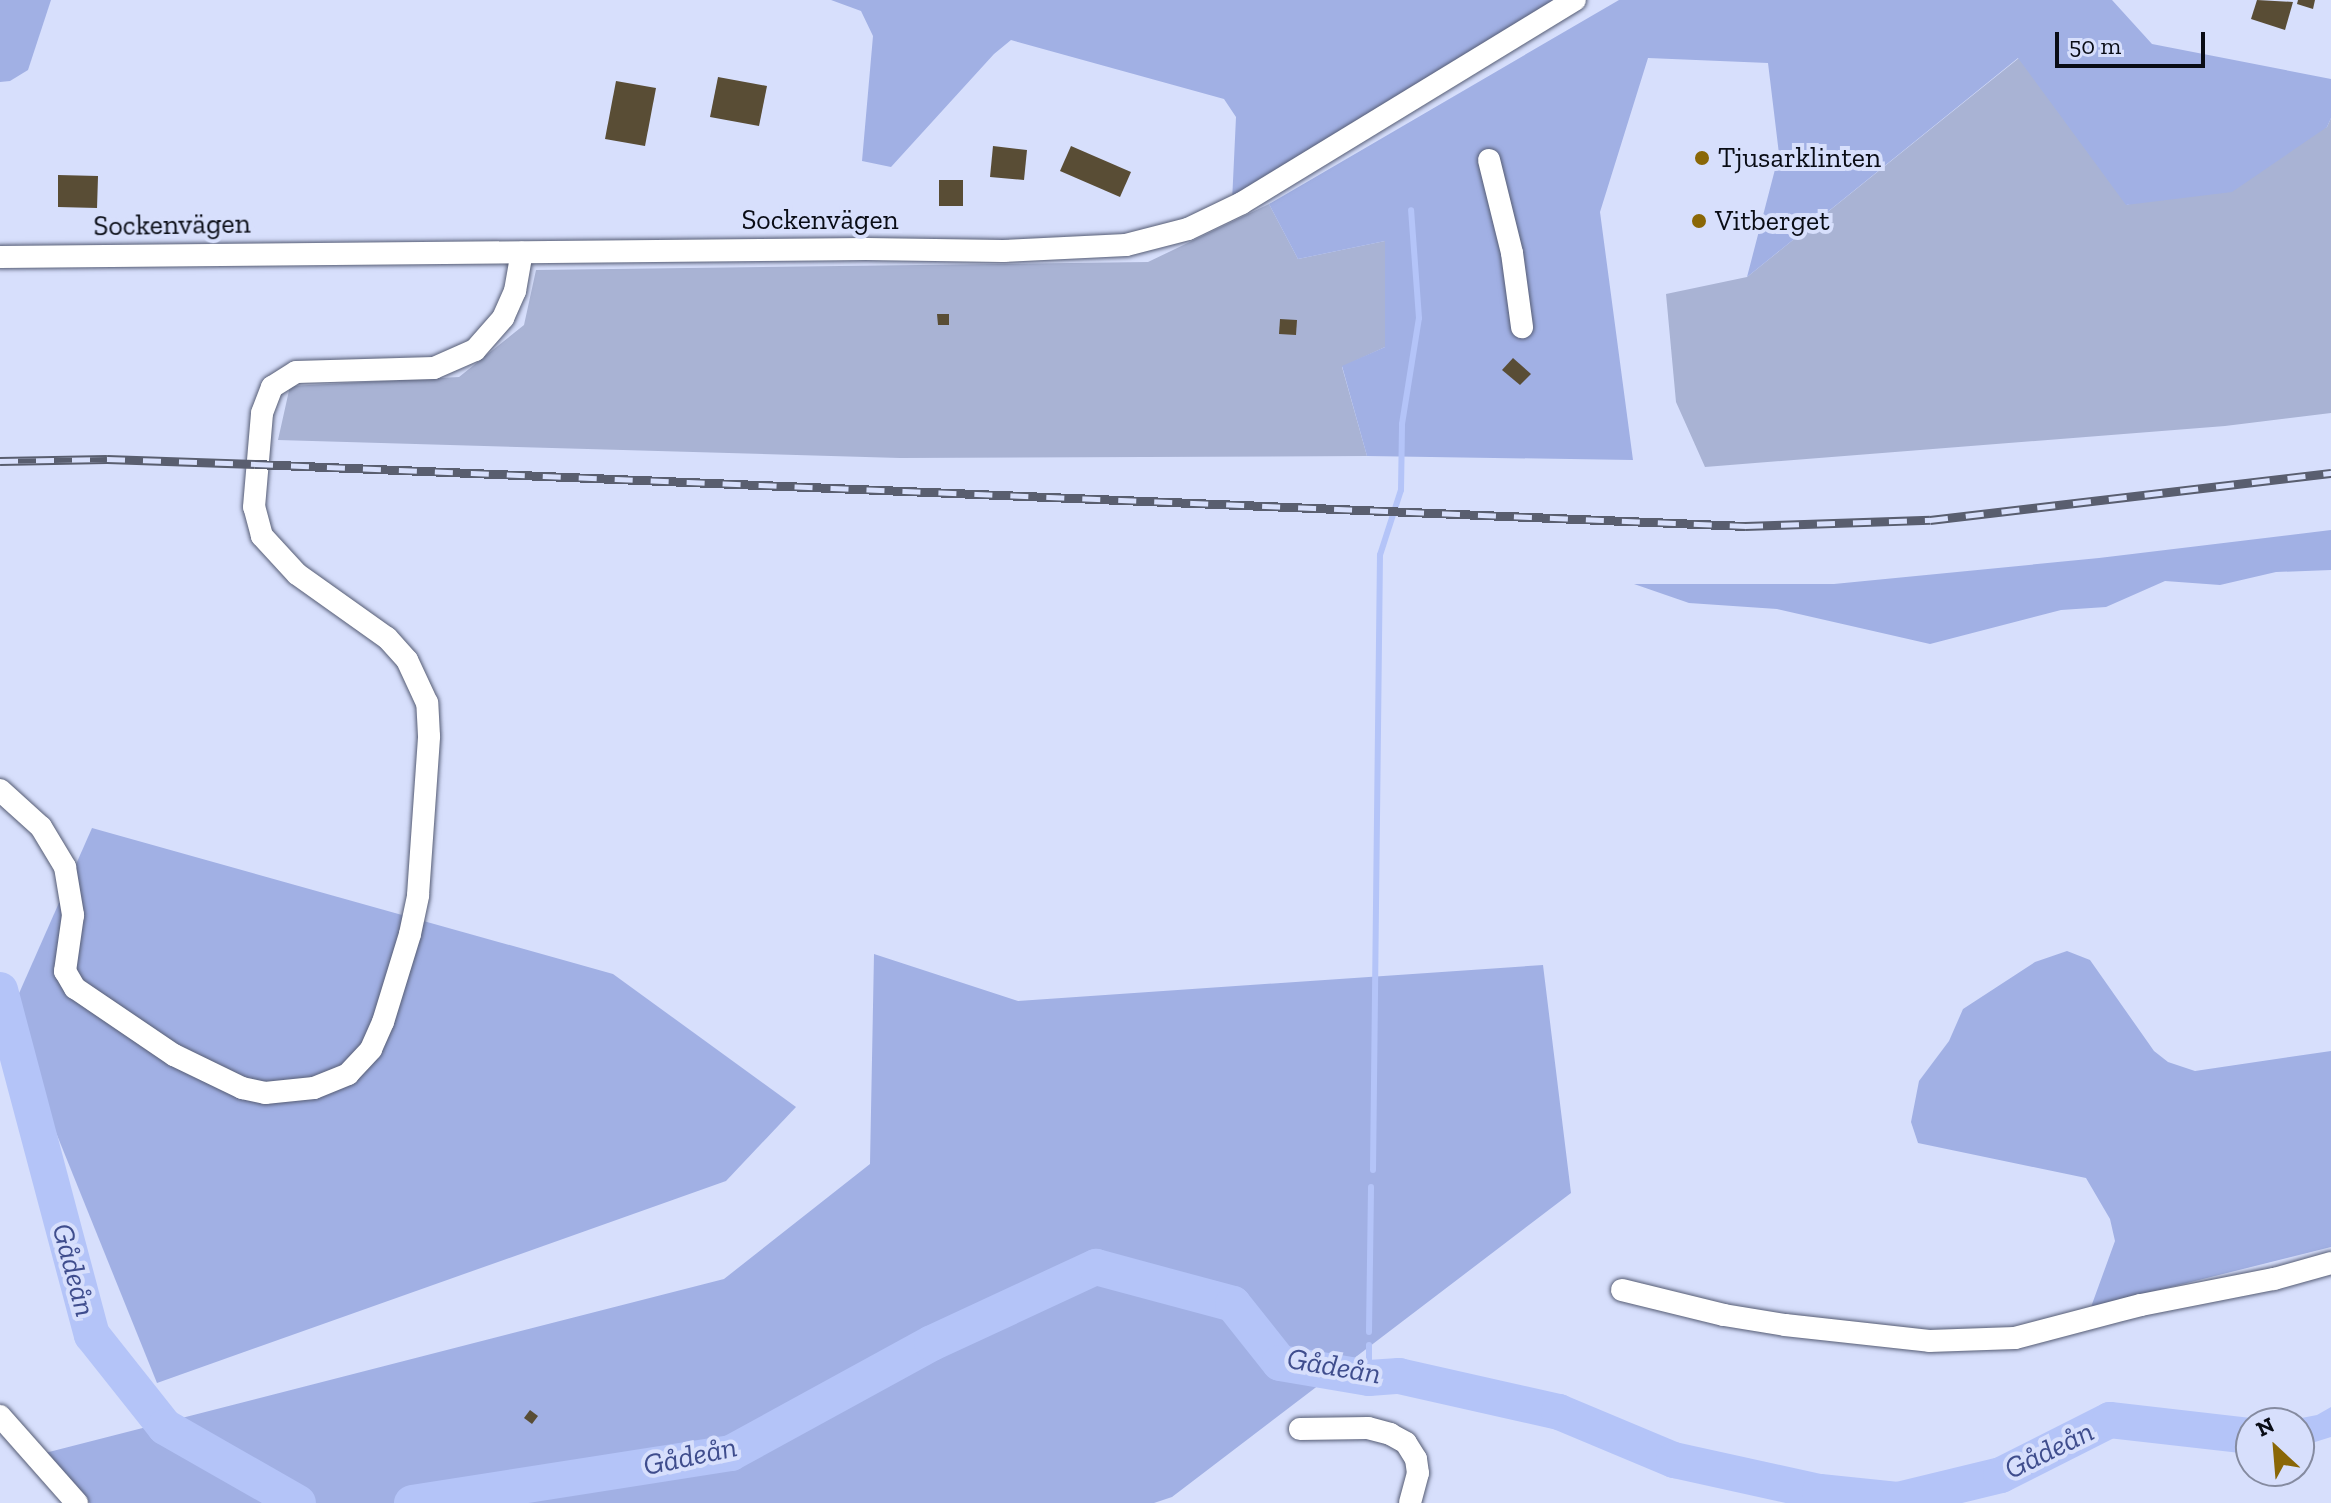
<!DOCTYPE html>
<html>
<head>
<meta charset="utf-8">
<style>
	body { margin:0 }
	#map { position:relative; width:2331px; height:1503px; overflow:hidden; background:#d7dffc; font-family:"Zilla Slab",serif }
	div>[style] { position:absolute }
	.green>* { inset:0; background:#a9b3d4 }
	.forest>* { inset:0; background:#a1b0e4 }
	.water>* { inset:0; background:#b4c4f8 }
	.stream>* { height:6px; margin:-3px; padding:0 3px; transform-origin:3px; border-radius:3px; background:#b4c4f8 }
	.river>* { height:36px; margin:-18px; padding:0 18px; transform-origin:18px; border-radius:18px; background:#b4c4f8 }
	.building>* { inset:0; background:#594d35 }
	.roads { filter:drop-shadow(0 0 2px #555c74) drop-shadow(0 0 2px #555c74) }
	.minor>* { height:22px; margin:-11px; padding:0 11px; transform-origin:11px; border-radius:11px; background:#fff }
	.rail>* { height:9px; margin-top:-4.5px; transform-origin:0; background:repeating-linear-gradient(90deg,#d7dffc 0 18px,#595e6f 0 36px); box-sizing:border-box; border-block:2px solid #595e6f }
	.dots>* { width:22px; height:22px; translate:-50% -50%; box-sizing:border-box; border:4px solid #d7dffc; border-radius:50% }
	span { translate:-50% -50%; white-space:nowrap; text-align:center; line-height:1.15; -webkit-text-stroke:8px #d7dffc; paint-order:stroke }
	.poi-label { font-size:28px; color:#090c15 }
	.left { translate:0 -50%; text-align:left }
	.street-label { font-size:28px; color:#090c15 }
	.water-label { font-size:30px; color:#3f4d8d; font-style:italic }
	.north { position:absolute; left:2235px; top:1407px; width:80px; height:80px; box-sizing:border-box; background:#d7dffc; border:2px solid #858ba0; border-radius:50%; rotate:334deg; font-size:22px; font-weight:700; line-height:32px; text-align:center; color:#090c15 }
	.north::after { content:''; display:block; margin:auto; width:28px; height:36px; background:#8a6706; clip-path:polygon(50% 0,100% 100%,50% 72%,0 100%) }
	.scale { position:absolute; left:2055px; top:32px; width:150px; height:36px; box-sizing:border-box; border:4px solid #090c15; border-top:0; padding-left:10px; font-size:24px; line-height:28px; white-space:nowrap; color:#090c15; -webkit-text-stroke:6px #d7dffc; paint-order:stroke }
</style>
</head>
<body>
<div id="map">
	<div class="green">
		<div style="clip-path:polygon(2019px 58px,2127px 205px,2327px 127px,2331px 118px,2331px 413px,2225px 426px,1705px 467px,1676px 402px,1666px 294px,1747px 277px)"></div>
		<div style="clip-path:polygon(1269px 204px,1298px 259px,1385px 241px,1385px 347px,1342px 367px,1367px 456px,900px 458px,278px 440px,290px 386px,459px 377px,524px 325px,536px 270px,1148px 262px)"></div>
	</div>
	<div class="forest">
		<div style="clip-path:polygon(0 0,51px 0,28px 70px,10px 81px,0 82px)"></div>
		<div style="clip-path:polygon(831px 0,1567px 0,1232px 202px,1236px 117px,1224px 99px,1011px 40px,994px 54px,891px 167px,862px 161px,873px 36px,861px 11px)"></div>
		<div style="clip-path:polygon(1619px 0,2112px 0,2152px 44px,2331px 79px,2331px 118px,2327px 127px,2232px 192px,2126px 205px,2018px 58px,1747px 277px,1779px 154px,1768px 63px,1648px 58px,1600px 212px,1633px 460px,1367px 456px,1342px 366px,1385px 347px,1385px 241px,1298px 259px,1269px 204px)"></div>
		<div style="clip-path:polygon(2331px 530px,2331px 570px,2276px 572px,2220px 585px,2165px 581px,2106px 607px,2061px 610px,1930px 644px,1777px 609px,1689px 603px,1634px 584px,1834px 584px,2099px 558px)"></div>
		<div style="clip-path:polygon(92px 828px,613px 974px,796px 1107px,726px 1181px,157px 1383px,9px 1016px)"></div>
		<div style="clip-path:polygon(2067px 951px,2090px 960px,2154px 1051px,2168px 1062px,2195px 1071px,2331px 1051px,2331px 1247px,2091px 1307px,2115px 1241px,2110px 1219px,2086px 1178px,1918px 1143px,1911px 1122px,1919px 1081px,1949px 1041px,1963px 1009px,2035px 962px)"></div>
		<div style="clip-path:polygon(874px 954px,1018px 1001px,1543px 965px,1571px 1193px,1172px 1497px,1154px 1503px,90px 1503px,45px 1453px,724px 1279px,870px 1164px)"></div>
	</div>
	<div class="water">
		<div style="clip-path:polygon(2331px 1407px,2331px 1437px,2315px 1442px,2299px 1444px,2299px 1423px,2275px 1423px,2317px 1415px)"></div>
	</div>
	<div class="stream">
		<div style="left:1373px;top:1170px;width:615px;rotate:-89.35deg"></div>
		<div style="left:1380px;top:555px;width:68px;rotate:-72.1deg"></div>
		<div style="left:1401px;top:490px;width:66px;rotate:-89.1deg"></div>
		<div style="left:1402px;top:424px;width:107px;rotate:-80.9deg"></div>
		<div style="left:1419px;top:318px;width:108px;rotate:-94.2deg"></div>
		<div style="left:1369px;top:1332px;width:145px;rotate:-89.2deg"></div>
		<div style="left:1369px;top:1345px;width:33px;rotate:90deg"></div>
	</div>
	<div class="river">
		<div style="left:0;top:990px;width:357px;rotate:75.1deg"></div>
		<div style="left:92px;top:1335px;width:117px;rotate:51.6deg"></div>
		<div style="left:165px;top:1427px;width:153px;rotate:29.7deg"></div>
		<div style="left:412px;top:1503px;width:323px;rotate:-8.9deg"></div>
		<div style="left:731px;top:1453px;width:229px;rotate:-28.7deg"></div>
		<div style="left:932px;top:1343px;width:181px;rotate:-24.9deg"></div>
		<div style="left:1096px;top:1267px;width:142px;rotate:15.1deg"></div>
		<div style="left:1233px;top:1304px;width:75px;rotate:51.5deg"></div>
		<div style="left:1280px;top:1363px;width:90px;rotate:9.6deg"></div>
		<div style="left:1369px;top:1378px;width:30px;rotate:-4deg"></div>
		<div style="left:1399px;top:1376px;width:164px;rotate:12.7deg"></div>
		<div style="left:1559px;top:1412px;width:125px;rotate:22.7deg"></div>
		<div style="left:1674px;top:1460px;width:149px;rotate:12.4deg"></div>
		<div style="left:1820px;top:1492px;width:78px;rotate:5.9deg"></div>
		<div style="left:1898px;top:1500px;width:106px;rotate:-13.6deg"></div>
		<div style="left:2001px;top:1475px;width:122px;rotate:-26.8deg"></div>
		<div style="left:2110px;top:1420px;width:142px;rotate:6.5deg"></div>
	</div>
	<div class="building">
		<div style="clip-path:polygon(2257px 0,2293px 2px,2285px 30px,2251px 19px)"></div>
		<div style="clip-path:polygon(2298px 0,2315px 0,2313px 9px,2297px 4px)"></div>
		<div style="clip-path:polygon(718px 77px,767px 86px,759px 126px,710px 117px)"></div>
		<div style="clip-path:polygon(616px 81px,656px 88px,645px 146px,605px 139px)"></div>
		<div style="clip-path:polygon(993px 146px,1027px 150px,1024px 180px,990px 177px)"></div>
		<div style="clip-path:polygon(1071px 146px,1131px 172px,1120px 197px,1060px 171px)"></div>
		<div style="clip-path:polygon(58px 175px,98px 176px,97px 208px,58px 207px)"></div>
		<div style="clip-path:polygon(939px 180px,963px 180px,963px 206px,939px 206px)"></div>
		<div style="clip-path:polygon(937px 314px,949px 314px,949px 325px,938px 325px)"></div>
		<div style="clip-path:polygon(1280px 319px,1297px 320px,1296px 335px,1279px 334px)"></div>
		<div style="clip-path:polygon(1513px 358px,1531px 374px,1520px 385px,1502px 370px)"></div>
		<div style="clip-path:polygon(530px 1410px,538px 1416px,532px 1424px,524px 1418px)"></div>
	</div>
	<div class="roads">
		<div class="minor">
			<div style="left:1489px;top:160px;width:96px;rotate:76.1deg"></div>
			<div style="left:1512px;top:253px;width:75px;rotate:82.3deg"></div>
			<div style="left:0;top:257px;width:866px;rotate:-0.53deg"></div>
			<div style="left:866px;top:249px;width:137px;rotate:0.8deg"></div>
			<div style="left:1003px;top:251px;width:123px;rotate:-2.8deg"></div>
			<div style="left:1126px;top:245px;width:64px;rotate:-14.5deg"></div>
			<div style="left:1188px;top:229px;width:60px;rotate:-25.7deg"></div>
			<div style="left:1242px;top:203px;width:390px;rotate:-31.4deg"></div>
			<div style="left:0;top:790px;width:55px;rotate:42.1deg"></div>
			<div style="left:41px;top:827px;width:47px;rotate:59deg"></div>
			<div style="left:65px;top:867px;width:49px;rotate:80.5deg"></div>
			<div style="left:73px;top:915px;width:57px;rotate:98.1deg"></div>
			<div style="left:65px;top:971px;width:20px;rotate:60deg"></div>
			<div style="left:75px;top:988px;width:120px;rotate:34.1deg"></div>
			<div style="left:174px;top:1055px;width:76px;rotate:25.9deg"></div>
			<div style="left:242px;top:1088px;width:24px;rotate:12deg"></div>
			<div style="left:265px;top:1093px;width:49px;rotate:-5.8deg"></div>
			<div style="left:314px;top:1088px;width:37px;rotate:-22deg"></div>
			<div style="left:348px;top:1074px;width:34px;rotate:-47deg"></div>
			<div style="left:371px;top:1049px;width:30px;rotate:-66deg"></div>
			<div style="left:383px;top:1022px;width:92px;rotate:-72.9deg"></div>
			<div style="left:410px;top:934px;width:40px;rotate:-78deg"></div>
			<div style="left:418px;top:895px;width:159px;rotate:-86deg"></div>
			<div style="left:429px;top:736px;width:33px;rotate:-93deg"></div>
			<div style="left:427px;top:703px;width:47px;rotate:-114.9deg"></div>
			<div style="left:407px;top:660px;width:30px;rotate:-132deg"></div>
			<div style="left:387px;top:638px;width:110px;rotate:-144.6deg"></div>
			<div style="left:297px;top:574px;width:52px;rotate:-132.6deg"></div>
			<div style="left:262px;top:536px;width:30px;rotate:-105deg"></div>
			<div style="left:254px;top:507px;width:94px;rotate:-85.1deg"></div>
			<div style="left:262px;top:413px;width:28px;rotate:-69deg"></div>
			<div style="left:272px;top:387px;width:28px;rotate:-32deg"></div>
			<div style="left:296px;top:372px;width:138px;rotate:-1.7deg"></div>
			<div style="left:434px;top:368px;width:45px;rotate:-23.7deg"></div>
			<div style="left:475px;top:350px;width:43px;rotate:-48.8deg"></div>
			<div style="left:503px;top:318px;width:30px;rotate:-66deg"></div>
			<div style="left:515px;top:291px;width:39px;rotate:-80deg"></div>
			<div style="left:1622px;top:1290px;width:105px;rotate:13.8deg"></div>
			<div style="left:1724px;top:1315px;width:62px;rotate:9.3deg"></div>
			<div style="left:1785px;top:1325px;width:145px;rotate:6.3deg"></div>
			<div style="left:1929px;top:1341px;width:86px;rotate:-2deg"></div>
			<div style="left:2015px;top:1338px;width:130px;rotate:-14.7deg"></div>
			<div style="left:2141px;top:1305px;width:136px;rotate:-11.1deg"></div>
			<div style="left:2274px;top:1279px;width:59px;rotate:-15.7deg"></div>
			<div style="left:0;top:1416px;width:116px;rotate:48.5deg"></div>
			<div style="left:1300px;top:1429px;width:68px;rotate:-0.8deg"></div>
			<div style="left:1368px;top:1428px;width:23px;rotate:15deg"></div>
			<div style="left:1390px;top:1434px;width:18px;rotate:29deg"></div>
			<div style="left:1406px;top:1443px;width:19px;rotate:58deg"></div>
			<div style="left:1416px;top:1459px;width:14px;rotate:82deg"></div>
			<div style="left:1418px;top:1473px;width:31px;rotate:105deg"></div>
		</div>
	</div>
	<div class="rail">
		<div style="left:0;top:461px;width:107px;rotate:-1.1deg"></div>
		<div style="left:107px;top:459px;width:148px;rotate:1.9deg"></div>
		<div style="left:255px;top:464px;width:1491px;rotate:2.38deg"></div>
		<div style="left:1745px;top:526px;width:185px;rotate:-1.9deg"></div>
		<div style="left:1930px;top:520px;width:404px;rotate:-6.7deg"></div>
	</div>
	<div class="dots">
		<div style="left:1702px;top:158px;background:#8a6706"></div>
		<div style="left:1699px;top:221px;background:#8a6706"></div>
	</div>
	<div class="poi-label">
		<span class="left" style="left:1718px;top:158px">Tjusarklinten</span>
		<span class="left" style="left:1715px;top:221px">Vitberget</span>
	</div>
	<div class="street-label">
		<span style="left:820px;top:220px">Sockenvägen</span>
		<span style="left:172px;top:225px;rotate:-1deg">Sockenvägen</span>
	</div>
	<div class="water-label">
		<span style="left:74px;top:1270px;rotate:75deg">Gådeån</span>
		<span style="left:1334px;top:1366px;rotate:10deg">Gådeån</span>
		<span style="left:2049px;top:1450px;rotate:-26deg">Gådeån</span>
		<span style="left:690px;top:1456px;rotate:-12deg">Gådeån</span>
	</div>
	<div class="north">N</div>
	<div class="scale">50 m</div>
</div>
</body>
</html>
